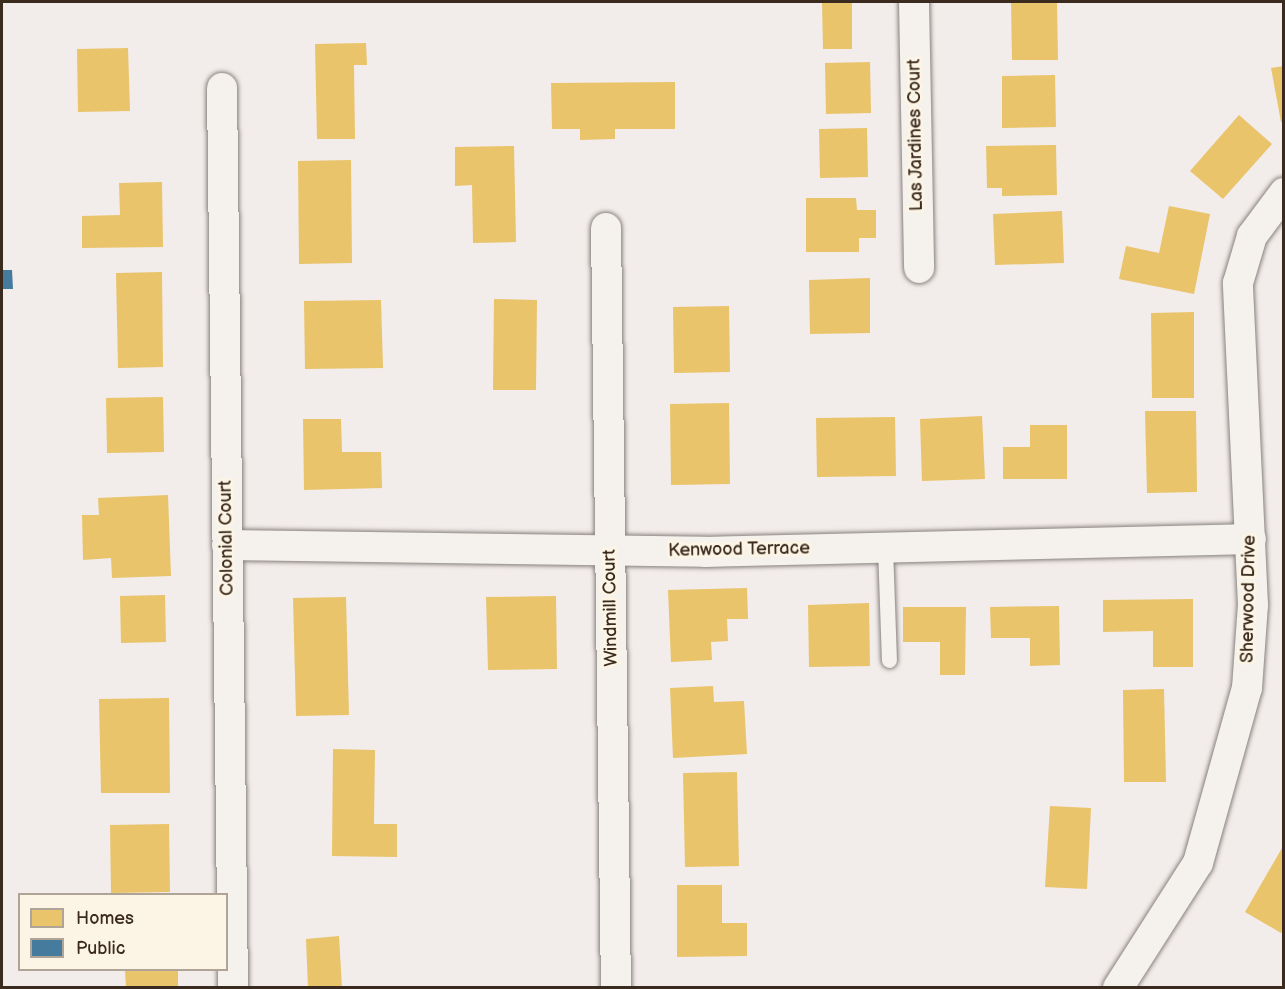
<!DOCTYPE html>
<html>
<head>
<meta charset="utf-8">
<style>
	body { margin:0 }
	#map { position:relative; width:1285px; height:989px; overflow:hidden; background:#f2eceb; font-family:"Balsamiq Sans",sans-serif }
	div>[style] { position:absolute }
	.homes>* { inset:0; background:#e9c46a }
	.public>* { inset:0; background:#457b9d }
	.roads { filter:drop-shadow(0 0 2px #88827f) drop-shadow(0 0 2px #88827f) }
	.service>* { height:15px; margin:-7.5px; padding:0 7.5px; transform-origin:7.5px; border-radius:7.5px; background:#f5f1ec }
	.minor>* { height:30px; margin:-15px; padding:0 15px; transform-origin:15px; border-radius:15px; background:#f5f1ec }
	span { translate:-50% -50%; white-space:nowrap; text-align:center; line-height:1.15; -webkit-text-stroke:6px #fcf5e5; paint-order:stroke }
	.street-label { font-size:18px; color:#3b2a1e }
	.frame { position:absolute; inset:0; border:3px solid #3b2a1e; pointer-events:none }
	.legend { position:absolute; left:18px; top:893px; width:210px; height:78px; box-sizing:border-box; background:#fcf5e5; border:2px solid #afa495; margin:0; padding:8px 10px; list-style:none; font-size:18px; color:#3b2a1e }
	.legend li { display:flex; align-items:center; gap:12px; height:30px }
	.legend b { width:30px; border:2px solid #afa495 }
</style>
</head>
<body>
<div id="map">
	<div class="homes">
		<div style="clip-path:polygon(822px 2px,852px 2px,852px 49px,823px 49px)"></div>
		<div style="clip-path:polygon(1011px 2px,1057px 2px,1058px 60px,1012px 60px)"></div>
		<div style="clip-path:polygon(366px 43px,367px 65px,354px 65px,355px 139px,317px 139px,315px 44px)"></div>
		<div style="clip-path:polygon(128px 48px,130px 111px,78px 112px,77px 49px)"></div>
		<div style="clip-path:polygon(870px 62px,871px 113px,826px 114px,825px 63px)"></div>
		<div style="clip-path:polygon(1284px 66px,1284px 121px,1281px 122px,1271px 68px)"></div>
		<div style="clip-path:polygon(1055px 75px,1056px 127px,1002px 128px,1002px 76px)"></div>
		<div style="clip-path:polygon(675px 82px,675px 129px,615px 129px,615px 139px,580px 140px,580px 129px,552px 129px,551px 83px)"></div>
		<div style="clip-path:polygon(1239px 115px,1272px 144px,1223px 199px,1190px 171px)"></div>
		<div style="clip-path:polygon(867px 128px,868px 177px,820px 178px,819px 129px)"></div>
		<div style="clip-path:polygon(1056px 145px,1057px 195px,1002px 196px,1002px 188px,987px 188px,986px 146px)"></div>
		<div style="clip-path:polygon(514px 146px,516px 242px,473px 243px,472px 185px,455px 186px,455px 147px)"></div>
		<div style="clip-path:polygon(351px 160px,352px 263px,299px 264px,298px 161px)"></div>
		<div style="clip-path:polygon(162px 182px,163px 247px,82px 248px,82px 216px,120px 215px,119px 183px)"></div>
		<div style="clip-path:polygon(806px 198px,856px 198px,857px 210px,876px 210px,876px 238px,859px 238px,859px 252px,806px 252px)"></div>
		<div style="clip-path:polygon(1169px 206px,1210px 214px,1194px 294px,1119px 279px,1126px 246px,1159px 253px)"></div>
		<div style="clip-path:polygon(1062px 211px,1064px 263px,995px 265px,993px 214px)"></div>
		<div style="clip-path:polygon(162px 272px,163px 367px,118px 368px,116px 273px)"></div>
		<div style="clip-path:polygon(870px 278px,870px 333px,810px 334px,809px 280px)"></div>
		<div style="clip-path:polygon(494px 299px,537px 300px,536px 390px,493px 390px)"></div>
		<div style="clip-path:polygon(381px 300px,383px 368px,305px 369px,304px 301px)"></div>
		<div style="clip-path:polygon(729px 306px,730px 372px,674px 373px,673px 307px)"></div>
		<div style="clip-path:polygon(1194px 312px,1194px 398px,1152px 398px,1151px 313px)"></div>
		<div style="clip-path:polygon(163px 397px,164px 452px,107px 453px,106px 398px)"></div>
		<div style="clip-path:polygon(729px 403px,730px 484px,671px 485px,670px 404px)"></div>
		<div style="clip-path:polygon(1145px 411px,1196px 411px,1197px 492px,1147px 493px)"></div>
		<div style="clip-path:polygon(982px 416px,985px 479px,922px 481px,920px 419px)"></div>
		<div style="clip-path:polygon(895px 417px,896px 476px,817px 477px,816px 418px)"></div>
		<div style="clip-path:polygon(303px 419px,341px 419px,342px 452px,381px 452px,382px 488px,304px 490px)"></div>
		<div style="clip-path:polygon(1030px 425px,1067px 425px,1067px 479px,1003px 479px,1003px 447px,1030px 447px)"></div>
		<div style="clip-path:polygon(168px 495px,171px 576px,112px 578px,111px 558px,83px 560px,82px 515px,99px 515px,98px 498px)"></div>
		<div style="clip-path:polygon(747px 588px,748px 619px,727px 619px,728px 641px,711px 642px,712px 660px,671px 662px,668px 590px)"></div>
		<div style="clip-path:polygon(165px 595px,166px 642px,121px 643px,120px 596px)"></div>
		<div style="clip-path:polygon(556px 596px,557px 669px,488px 670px,486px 597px)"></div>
		<div style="clip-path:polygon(346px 597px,349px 715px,296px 716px,293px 598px)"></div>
		<div style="clip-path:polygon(1193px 599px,1193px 667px,1153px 667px,1153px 631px,1103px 632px,1103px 600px)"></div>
		<div style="clip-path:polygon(869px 603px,870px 666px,809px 667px,808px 605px)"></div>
		<div style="clip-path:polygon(1059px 606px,1060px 665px,1030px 666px,1030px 638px,991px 638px,990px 607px)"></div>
		<div style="clip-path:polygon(903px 607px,966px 607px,965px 675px,940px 675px,940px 642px,903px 642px)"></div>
		<div style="clip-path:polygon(713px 686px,714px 702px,744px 701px,747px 754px,673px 758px,670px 688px)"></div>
		<div style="clip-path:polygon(1164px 689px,1166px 782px,1124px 782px,1123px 690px)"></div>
		<div style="clip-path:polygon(169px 698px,170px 793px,101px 793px,99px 699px)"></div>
		<div style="clip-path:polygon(333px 749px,375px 750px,374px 824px,397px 824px,397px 857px,332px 856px)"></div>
		<div style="clip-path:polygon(737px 772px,739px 866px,685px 867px,683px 773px)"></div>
		<div style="clip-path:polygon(1050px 806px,1091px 808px,1087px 889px,1045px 887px)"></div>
		<div style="clip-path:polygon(169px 824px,170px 892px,111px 893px,110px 825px)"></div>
		<div style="clip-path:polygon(1282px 848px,1284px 927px,1281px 933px,1245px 912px)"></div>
		<div style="clip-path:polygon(677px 885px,722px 885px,722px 923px,747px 923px,747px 956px,677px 957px)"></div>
		<div style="clip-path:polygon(339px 936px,342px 988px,308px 988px,306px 939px)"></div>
		<div style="clip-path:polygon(125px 970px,178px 970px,178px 988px,126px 988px)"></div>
	</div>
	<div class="public">
		<div style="clip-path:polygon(2px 270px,12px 270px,13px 289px,2px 289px)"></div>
	</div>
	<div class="roads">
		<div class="service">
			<div style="left:885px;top:547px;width:113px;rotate:88deg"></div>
		</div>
		<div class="minor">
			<div style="left:914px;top:2px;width:266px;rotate:88.9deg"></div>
			<div style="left:222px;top:88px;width:900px;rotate:89.3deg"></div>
			<div style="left:606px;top:228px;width:760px;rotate:89.25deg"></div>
			<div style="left:227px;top:545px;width:478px;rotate:0.8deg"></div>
			<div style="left:705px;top:552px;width:546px;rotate:-1.36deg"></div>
			<div style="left:1118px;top:988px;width:148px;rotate:-57.4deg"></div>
			<div style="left:1198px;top:863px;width:182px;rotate:-74.4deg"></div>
			<div style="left:1247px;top:688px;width:83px;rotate:-85.9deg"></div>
			<div style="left:1253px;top:605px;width:322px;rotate:-92.7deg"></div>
			<div style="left:1238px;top:283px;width:49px;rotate:-73.4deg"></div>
			<div style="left:1252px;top:236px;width:54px;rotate:-53.3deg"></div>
		</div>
	</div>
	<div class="street-label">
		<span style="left:916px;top:135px;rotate:-91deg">Las Jardines Court</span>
		<span style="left:227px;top:538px;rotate:-91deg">Colonial Court</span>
		<span style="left:739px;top:550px;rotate:-1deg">Kenwood Terrace</span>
		<span style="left:1249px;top:599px;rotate:-89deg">Sherwood Drive</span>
		<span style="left:611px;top:608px;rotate:-91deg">Windmill Court</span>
	</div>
	<div class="frame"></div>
	<ul class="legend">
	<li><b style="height:16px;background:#e9c46a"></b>Homes</li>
	<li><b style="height:16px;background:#457b9d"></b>Public</li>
	</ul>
</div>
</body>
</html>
